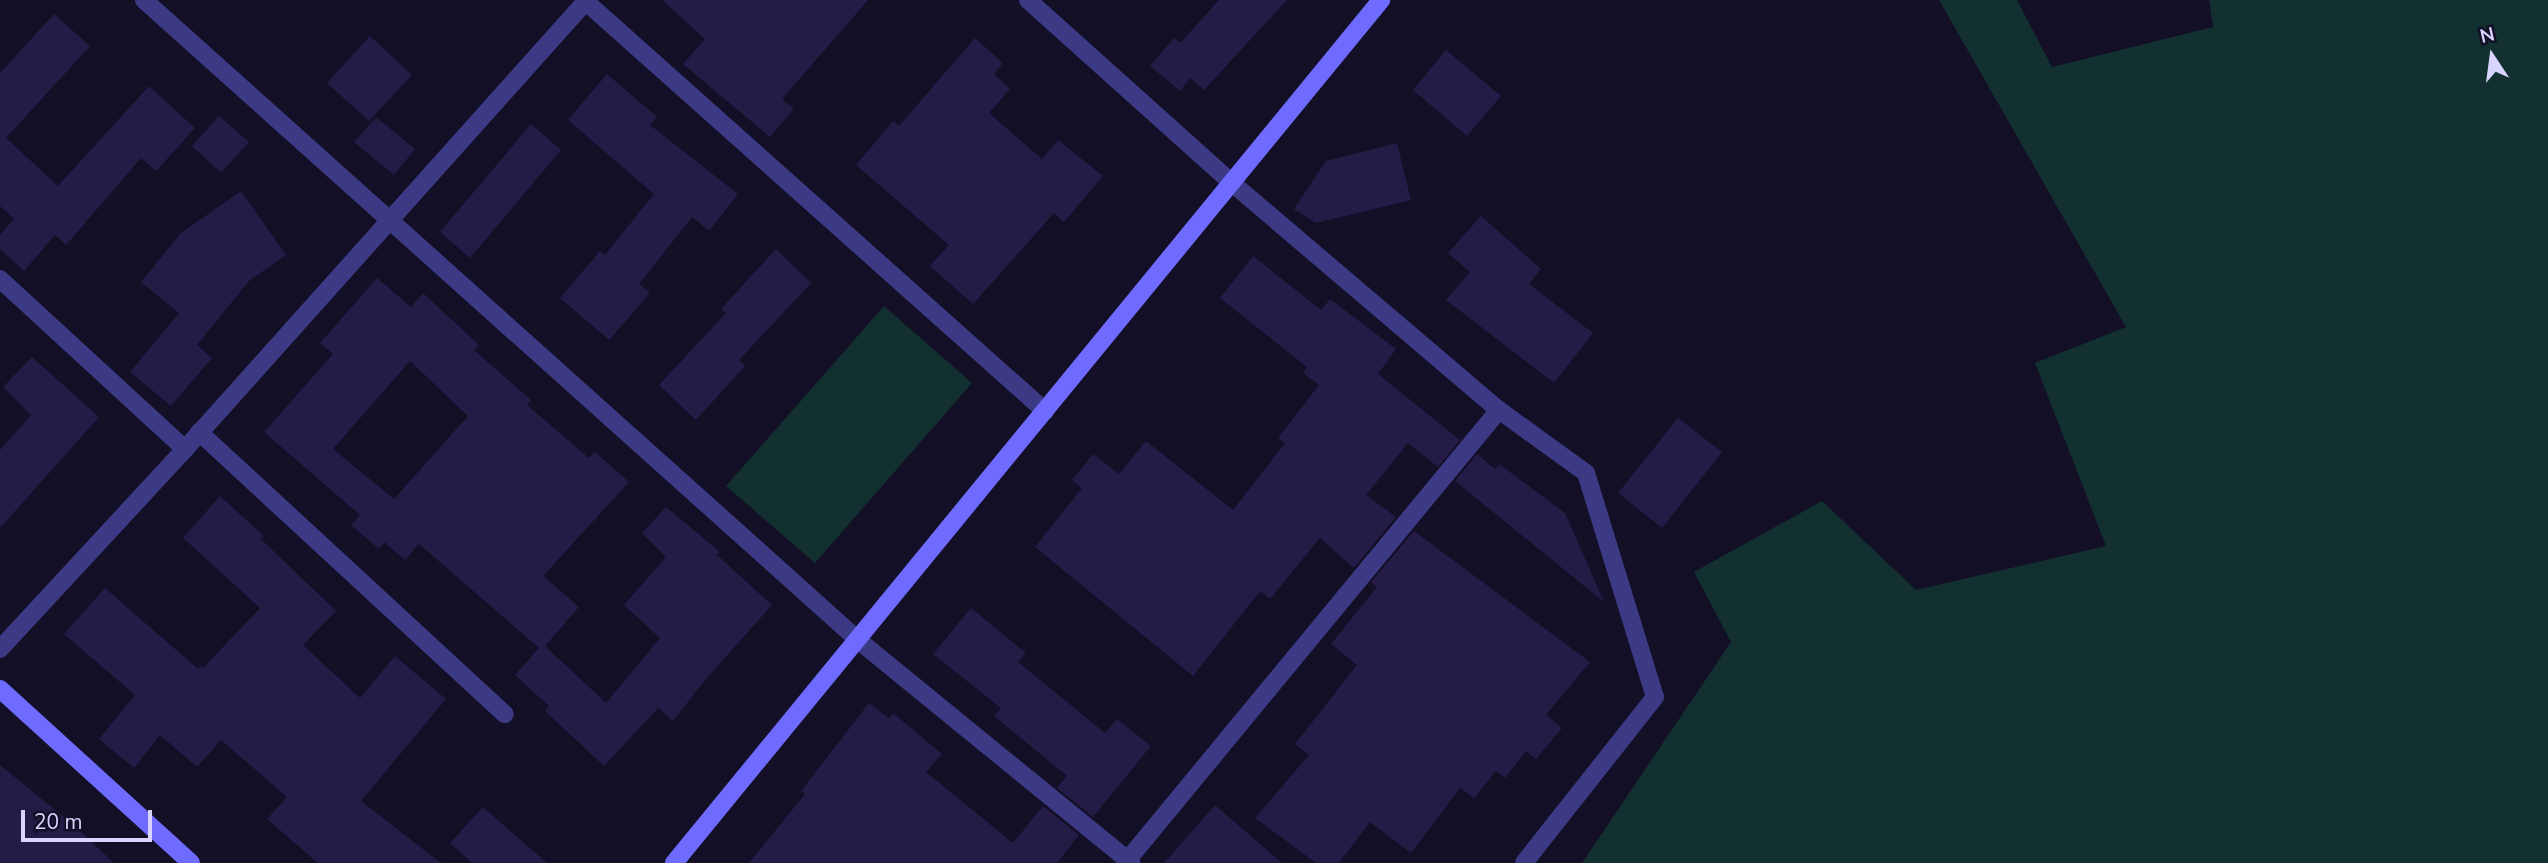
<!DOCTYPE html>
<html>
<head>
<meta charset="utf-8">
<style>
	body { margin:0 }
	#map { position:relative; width:2548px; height:863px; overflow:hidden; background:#130f26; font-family:"Nunito Sans",sans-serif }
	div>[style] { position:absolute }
	.green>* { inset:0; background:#12302f }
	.building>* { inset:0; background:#241b47 }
	.street>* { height:18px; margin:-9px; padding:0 9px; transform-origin:9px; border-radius:9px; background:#3d3a85 }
	.secondary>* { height:18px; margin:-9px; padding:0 9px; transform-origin:9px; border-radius:9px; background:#6f6bff }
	span { translate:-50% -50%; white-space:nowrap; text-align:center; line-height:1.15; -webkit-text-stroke:7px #130f26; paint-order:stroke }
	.north { position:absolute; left:2457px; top:21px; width:70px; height:70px; -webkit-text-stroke:5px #130f26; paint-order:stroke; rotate:347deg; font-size:19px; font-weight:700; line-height:28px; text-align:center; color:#d9d4ff }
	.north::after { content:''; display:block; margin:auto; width:24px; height:32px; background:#d9d4ff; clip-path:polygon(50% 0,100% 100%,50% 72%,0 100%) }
	.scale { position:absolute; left:21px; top:810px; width:131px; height:32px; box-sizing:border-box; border:4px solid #d9d4ff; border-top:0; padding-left:9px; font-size:21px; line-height:24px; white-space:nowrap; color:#d9d4ff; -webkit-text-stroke:5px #130f26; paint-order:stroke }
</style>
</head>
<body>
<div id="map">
	<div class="green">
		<div style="clip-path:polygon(1939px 0,2017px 0,2052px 67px,2213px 27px,2209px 0,2548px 0,2548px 863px,1582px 863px,1731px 642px,1694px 572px,1822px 501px,1916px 590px,2106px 546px,2035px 363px,2126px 327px)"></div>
		<div style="clip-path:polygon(884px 306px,972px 383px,815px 563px,726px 486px)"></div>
	</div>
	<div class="building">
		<div style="clip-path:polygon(662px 0,868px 0,782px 99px,794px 109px,770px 137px,683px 64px,705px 39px)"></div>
		<div style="clip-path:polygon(1219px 0,1287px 0,1204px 90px,1190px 78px,1180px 91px,1150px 66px,1174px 38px,1180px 43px)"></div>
		<div style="clip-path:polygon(54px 14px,90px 46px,6px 138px,58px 186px,149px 86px,195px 128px,156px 171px,141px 158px,66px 245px,55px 235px,24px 271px,0 249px,0 235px,14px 219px,0 206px,0 73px)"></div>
		<div style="clip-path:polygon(370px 36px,412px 75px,369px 121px,327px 83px)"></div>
		<div style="clip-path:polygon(975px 38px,1003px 63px,994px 74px,1010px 89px,989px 113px,1042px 159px,1058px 140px,1103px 176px,1064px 222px,1054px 213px,973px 304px,930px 266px,949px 245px,856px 165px,893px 121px,899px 126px)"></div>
		<div style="clip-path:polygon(1446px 50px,1501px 96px,1467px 136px,1413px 90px)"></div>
		<div style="clip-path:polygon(607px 74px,657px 117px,650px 125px,738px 194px,709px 231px,692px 217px,639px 284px,650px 293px,609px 340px,560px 298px,600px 251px,605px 255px,654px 194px,568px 120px)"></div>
		<div style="clip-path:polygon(219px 116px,249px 142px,221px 173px,192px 146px)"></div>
		<div style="clip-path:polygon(376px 117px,415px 149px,394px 175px,354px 142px)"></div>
		<div style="clip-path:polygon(531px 124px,561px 150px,470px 258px,440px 232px)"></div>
		<div style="clip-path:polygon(1397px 143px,1411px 200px,1316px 223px,1294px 209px,1326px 161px)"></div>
		<div style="clip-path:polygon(241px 191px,286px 255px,249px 281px,197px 345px,212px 358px,171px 406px,130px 372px,179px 313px,141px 282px,181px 233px)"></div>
		<div style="clip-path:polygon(1481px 216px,1541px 269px,1529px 284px,1593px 333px,1554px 383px,1446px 300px,1470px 272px,1448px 253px)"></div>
		<div style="clip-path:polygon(776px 249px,811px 283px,739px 360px,745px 366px,696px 420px,659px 385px,726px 313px,721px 309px)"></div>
		<div style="clip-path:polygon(1253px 256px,1321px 310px,1330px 299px,1396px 349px,1378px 374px,1460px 440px,1438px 467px,1408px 443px,1366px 495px,1396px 517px,1354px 568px,1320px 538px,1270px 599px,1260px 591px,1193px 676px,1035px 547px,1082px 488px,1072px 480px,1093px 454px,1119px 474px,1146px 441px,1233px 510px,1285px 443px,1278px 438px,1319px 385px,1303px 373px,1307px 367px,1220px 298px)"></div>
		<div style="clip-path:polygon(evenodd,377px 278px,411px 307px,423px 293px,479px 345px,474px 350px,531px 400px,527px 405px,589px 458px,595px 452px,629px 482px,543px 576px,579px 607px,545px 646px,606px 703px,660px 638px,624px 605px,666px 557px,642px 533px,666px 507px,720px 552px,717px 555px,772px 605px,705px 680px,673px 721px,658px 708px,604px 766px,545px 711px,549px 706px,515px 675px,539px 648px,419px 544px,405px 560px,384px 542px,379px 549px,351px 525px,360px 515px,264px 432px,333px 354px,320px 343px,377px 278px,410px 361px,468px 416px,394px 499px,333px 449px,410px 361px)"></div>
		<div style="clip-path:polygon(32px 357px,99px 417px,0 528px,0 450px,31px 415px,3px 387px)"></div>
		<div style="clip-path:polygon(1678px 418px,1722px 452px,1662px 528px,1618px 493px)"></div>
		<div style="clip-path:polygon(1477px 454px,1495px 469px,1499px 464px,1565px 513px,1604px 602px,1455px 481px)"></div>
		<div style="clip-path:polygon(220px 496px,264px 536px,261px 539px,336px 611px,303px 645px,360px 698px,395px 656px,446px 699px,361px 801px,441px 863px,318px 863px,267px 819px,287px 797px,221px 740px,197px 767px,160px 735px,134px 768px,99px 739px,135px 695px,64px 634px,105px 588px,198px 669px,201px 665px,203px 668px,260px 608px,183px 538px)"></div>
		<div style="clip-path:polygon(1414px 531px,1590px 662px,1546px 715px,1562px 728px,1536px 759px,1526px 751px,1505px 778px,1496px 771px,1474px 798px,1460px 788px,1411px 853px,1370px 822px,1339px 863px,1316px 863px,1255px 818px,1309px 755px,1295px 744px,1357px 665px,1331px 644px,1377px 587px,1371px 582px)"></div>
		<div style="clip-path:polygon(971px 608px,1026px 653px,1018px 662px,1105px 733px,1117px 719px,1151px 746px,1093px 817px,1057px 788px,1067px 776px,994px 716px,1001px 708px,933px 654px)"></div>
		<div style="clip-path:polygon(869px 703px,889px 718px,893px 713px,942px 754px,926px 772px,1013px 843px,1043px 806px,1079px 835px,1057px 863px,749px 863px,805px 794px,801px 791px)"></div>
		<div style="clip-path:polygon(0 765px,70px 822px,114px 863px,0 863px)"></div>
		<div style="clip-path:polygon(1215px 805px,1282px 863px,1164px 863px)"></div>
		<div style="clip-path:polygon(483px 807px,547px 863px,472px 863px,450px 843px)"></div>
	</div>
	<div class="street">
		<div style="left:144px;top:0;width:959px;rotate:41.87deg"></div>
		<div style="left:858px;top:640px;width:353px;rotate:39.2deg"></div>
		<div style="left:584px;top:0;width:618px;rotate:41.72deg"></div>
		<div style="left:1028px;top:0;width:274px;rotate:41.9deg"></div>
		<div style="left:1232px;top:183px;width:350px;rotate:40.4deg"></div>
		<div style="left:1499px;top:410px;width:587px;rotate:129.54deg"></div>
		<div style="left:0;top:279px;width:251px;rotate:42.6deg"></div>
		<div style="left:1499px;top:410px;width:107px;rotate:35.9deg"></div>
		<div style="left:1586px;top:473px;width:234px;rotate:72.9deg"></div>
		<div style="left:1655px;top:697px;width:211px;rotate:128.3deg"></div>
		<div style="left:199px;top:432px;width:416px;rotate:42.7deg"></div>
		<div style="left:0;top:649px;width:272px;rotate:-47.2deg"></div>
		<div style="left:185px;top:449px;width:603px;rotate:-48.16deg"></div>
	</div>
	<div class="secondary">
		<div style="left:0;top:689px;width:258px;rotate:42.3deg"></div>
		<div style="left:674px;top:863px;width:1116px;rotate:-50.67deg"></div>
	</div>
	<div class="north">N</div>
	<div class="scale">20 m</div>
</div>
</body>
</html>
